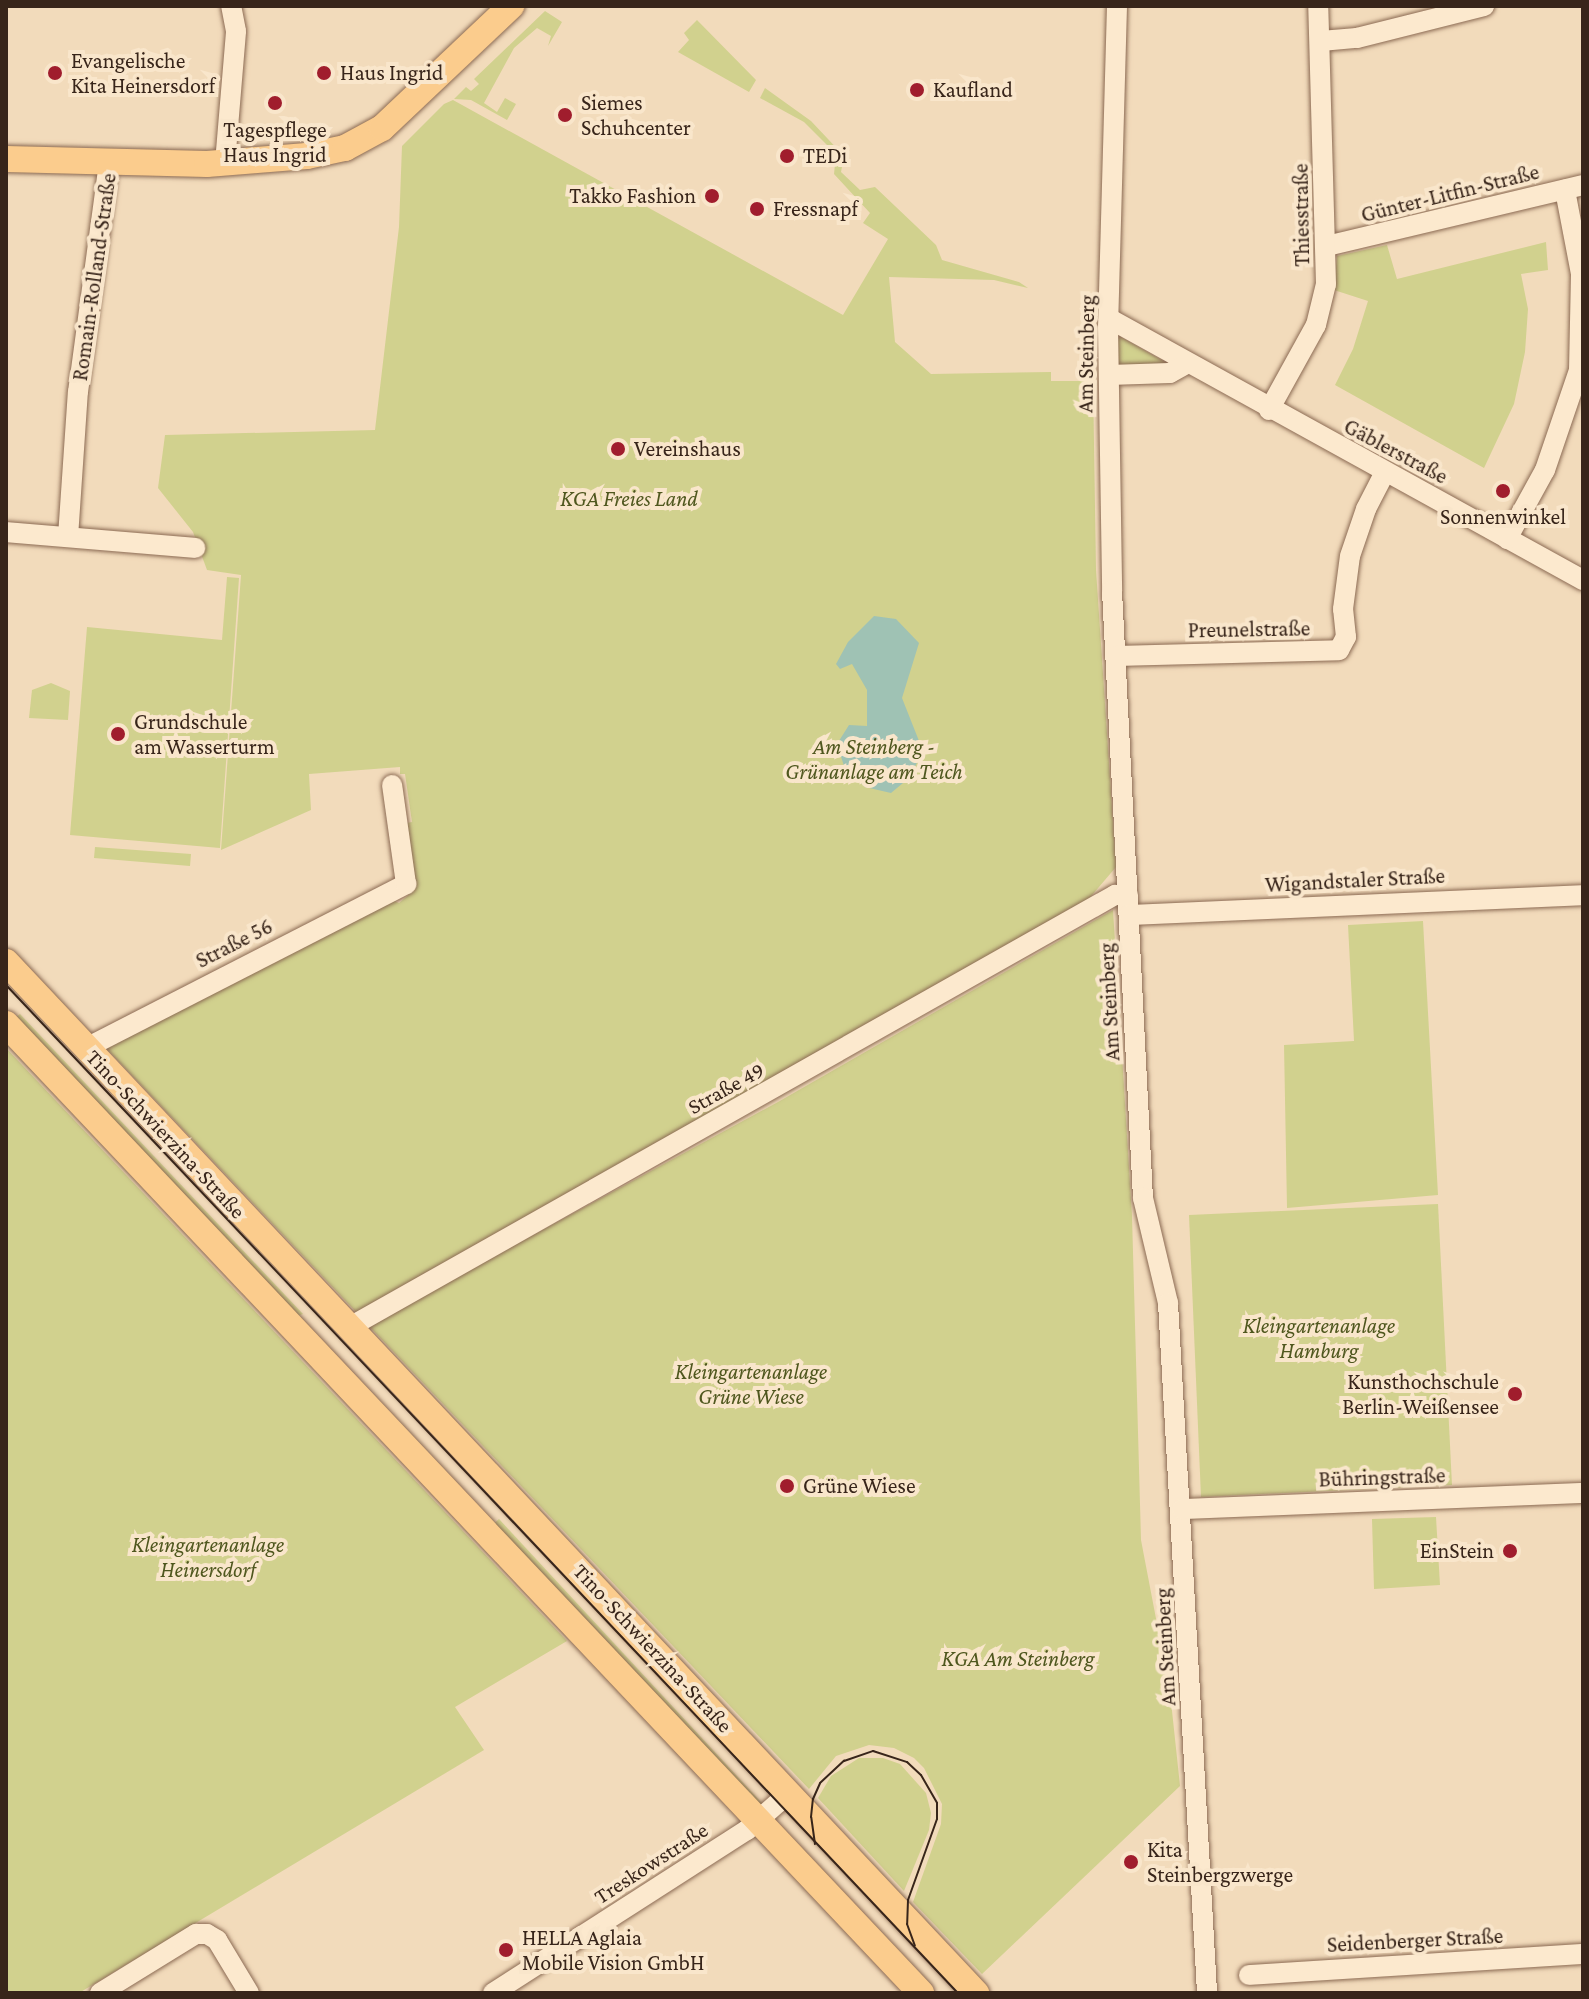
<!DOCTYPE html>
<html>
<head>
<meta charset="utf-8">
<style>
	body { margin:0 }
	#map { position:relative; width:1589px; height:1999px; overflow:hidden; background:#f2dbbb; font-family:"Crimson Pro",serif }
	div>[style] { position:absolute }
	.green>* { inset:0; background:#d1d18e }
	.water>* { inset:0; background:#9fc2b4 }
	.roads { filter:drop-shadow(0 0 2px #8b6a53) drop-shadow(0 0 2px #8b6a53) }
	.minor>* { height:20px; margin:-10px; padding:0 10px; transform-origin:10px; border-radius:10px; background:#fce9ce }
	.major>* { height:26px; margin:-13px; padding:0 13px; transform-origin:13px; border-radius:13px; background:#fbcc8d }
	.tram>* { height:2px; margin:-1px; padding:0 1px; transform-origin:1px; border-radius:1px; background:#38251a }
	.dots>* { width:22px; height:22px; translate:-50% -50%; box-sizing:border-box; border:4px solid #f9e6cb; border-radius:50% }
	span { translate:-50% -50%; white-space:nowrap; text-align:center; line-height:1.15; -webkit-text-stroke:8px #f9e6cb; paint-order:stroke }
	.poi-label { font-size:22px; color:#38251a }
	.left { translate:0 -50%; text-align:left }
	.right { translate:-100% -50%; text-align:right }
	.street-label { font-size:22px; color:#38251a }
	.park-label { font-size:22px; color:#4f571e; font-style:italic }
	.frame { position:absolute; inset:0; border:8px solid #38251a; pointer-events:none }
</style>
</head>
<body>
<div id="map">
	<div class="green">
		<div style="clip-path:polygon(545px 11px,562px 22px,548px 46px,551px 36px,537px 28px,514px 48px,484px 103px,497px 112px,505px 98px,516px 104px,507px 120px,471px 100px,454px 99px,466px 87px,471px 91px,479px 84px,474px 79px)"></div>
		<div style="clip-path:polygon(697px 20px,756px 80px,749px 92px,678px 52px,689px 40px,684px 33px)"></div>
		<div style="clip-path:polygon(765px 88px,811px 121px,844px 156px,841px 172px,860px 190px,875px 187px,936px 245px,942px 260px,1019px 282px,1028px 288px,994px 280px,889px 277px,895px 342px,931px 374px,1051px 372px,1051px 381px,1093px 381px,1096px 570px,1116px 867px,1087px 901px,358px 1314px,106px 1048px,390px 899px,399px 903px,411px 893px,402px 824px,412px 822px,405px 774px,400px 774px,400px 767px,309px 774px,311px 810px,221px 850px,241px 575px,207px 570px,193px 532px,158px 488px,165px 435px,375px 430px,399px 227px,402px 146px,444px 104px,453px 100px,843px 315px,888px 239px,863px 223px,870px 213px,834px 174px,836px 154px,804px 122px,760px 98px)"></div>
		<div style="clip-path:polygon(1546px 242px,1548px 270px,1521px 274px,1528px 309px,1525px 352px,1514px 404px,1484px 468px,1335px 385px,1353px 349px,1368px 301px,1334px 290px,1337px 256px,1387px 245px,1397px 279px)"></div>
		<div style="clip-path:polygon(1121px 337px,1165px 362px,1166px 364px,1118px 369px,1117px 338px)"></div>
		<div style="clip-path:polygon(227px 577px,239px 578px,220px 848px,70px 835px,87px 627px,222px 640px)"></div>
		<div style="clip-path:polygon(51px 683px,70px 691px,68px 720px,29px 718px,32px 690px)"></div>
		<div style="clip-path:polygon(95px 847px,191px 854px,190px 866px,94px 858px)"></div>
		<div style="clip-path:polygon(1113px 910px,1132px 1216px,1141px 1540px,1170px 1692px,1180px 1786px,982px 1974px,913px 1902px,941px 1824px,942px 1804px,924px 1768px,914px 1758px,894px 1748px,869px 1745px,836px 1756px,809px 1789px,368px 1325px,778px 1102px)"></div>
		<div style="clip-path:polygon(1423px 921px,1438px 1195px,1287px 1208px,1284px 1045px,1354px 1041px,1348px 925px)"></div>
		<div style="clip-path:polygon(20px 1014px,303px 1314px,295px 1317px,11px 1021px)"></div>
		<div style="clip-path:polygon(6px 1048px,567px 1641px,455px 1707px,484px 1750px,79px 1993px,6px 1993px)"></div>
		<div style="clip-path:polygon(1438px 1204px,1452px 1485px,1201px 1497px,1189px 1215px)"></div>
		<div style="clip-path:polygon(1436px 1517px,1440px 1585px,1374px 1589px,1372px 1519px)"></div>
		<div style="clip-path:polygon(499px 1519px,762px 1803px,756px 1809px,490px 1527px)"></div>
		<div style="clip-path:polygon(859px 1758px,883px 1758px,900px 1764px,926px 1793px,931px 1813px,929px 1830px,904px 1891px,818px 1798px,831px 1776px)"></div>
	</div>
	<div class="water">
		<div style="clip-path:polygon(874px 616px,896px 619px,919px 643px,902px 698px,923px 751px,909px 778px,891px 793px,865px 787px,844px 766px,837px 744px,849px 725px,867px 726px,867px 690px,852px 664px,840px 669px,836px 664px,848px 642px)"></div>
	</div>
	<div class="roads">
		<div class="minor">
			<div style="left:1117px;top:6px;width:321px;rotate:91.6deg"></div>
			<div style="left:1108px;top:327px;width:264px;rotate:89.1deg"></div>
			<div style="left:1112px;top:591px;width:608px;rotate:87.08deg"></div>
			<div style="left:1143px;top:1198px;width:108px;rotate:76.6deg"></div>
			<div style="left:1168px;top:1303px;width:691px;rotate:86.76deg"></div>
			<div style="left:1321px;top:41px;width:36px;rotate:-5deg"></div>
			<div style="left:1357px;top:38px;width:131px;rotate:-14.1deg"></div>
			<div style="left:225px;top:163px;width:132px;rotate:-85.2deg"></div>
			<div style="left:236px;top:31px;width:25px;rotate:-101deg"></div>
			<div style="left:1327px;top:246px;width:263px;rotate:-13.4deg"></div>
			<div style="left:1110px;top:319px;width:540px;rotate:28.89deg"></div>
			<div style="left:1109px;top:375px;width:61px;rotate:-1.9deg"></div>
			<div style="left:1170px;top:373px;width:18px;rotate:-29deg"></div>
			<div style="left:1269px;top:410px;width:97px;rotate:-61.1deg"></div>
			<div style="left:1316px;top:325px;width:42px;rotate:-76.3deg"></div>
			<div style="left:1326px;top:284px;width:278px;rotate:-91.6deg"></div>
			<div style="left:6px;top:532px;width:190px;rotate:4.8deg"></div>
			<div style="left:68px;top:537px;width:145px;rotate:-86.1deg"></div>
			<div style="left:78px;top:392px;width:232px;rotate:-82.3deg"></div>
			<div style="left:1507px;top:539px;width:79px;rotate:-61.2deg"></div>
			<div style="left:1545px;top:470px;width:106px;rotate:-71.2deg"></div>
			<div style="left:1579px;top:370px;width:96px;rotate:-88.8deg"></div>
			<div style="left:1581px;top:274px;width:86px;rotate:-100.8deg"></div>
			<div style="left:1116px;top:656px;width:223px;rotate:-1.5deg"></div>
			<div style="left:1339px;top:650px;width:15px;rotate:-62deg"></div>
			<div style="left:1346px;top:637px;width:28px;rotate:-96deg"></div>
			<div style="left:1343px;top:609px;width:53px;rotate:-82.5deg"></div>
			<div style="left:1350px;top:556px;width:50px;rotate:-71.2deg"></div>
			<div style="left:1366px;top:509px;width:42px;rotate:-62.8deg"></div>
			<div style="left:1129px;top:915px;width:454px;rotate:-2.5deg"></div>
			<div style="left:86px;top:1048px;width:360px;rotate:-27.1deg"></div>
			<div style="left:406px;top:884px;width:100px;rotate:-98deg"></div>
			<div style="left:348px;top:1328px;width:881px;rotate:-29.45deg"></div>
			<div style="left:1115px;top:895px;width:13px"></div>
			<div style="left:1182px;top:1509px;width:401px;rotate:-2.3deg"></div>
			<div style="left:1249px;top:1975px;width:335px;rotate:-3.6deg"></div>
			<div style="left:100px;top:1993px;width:113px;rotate:-31.6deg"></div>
			<div style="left:196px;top:1934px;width:11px"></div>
			<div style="left:207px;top:1934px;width:12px;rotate:31deg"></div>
			<div style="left:217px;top:1940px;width:62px;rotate:58.9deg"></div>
			<div style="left:493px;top:1993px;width:302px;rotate:-32.7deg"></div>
			<div style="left:747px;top:1830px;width:56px;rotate:-41.4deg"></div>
		</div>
		<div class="major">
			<div style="left:6px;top:159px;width:201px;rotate:1.4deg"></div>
			<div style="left:207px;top:164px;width:100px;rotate:-4.6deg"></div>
			<div style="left:307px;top:156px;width:39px;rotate:-12deg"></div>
			<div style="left:345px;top:148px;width:42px;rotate:-28.4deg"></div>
			<div style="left:382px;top:128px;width:178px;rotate:-43.4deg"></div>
			<div style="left:6px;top:962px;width:1416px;rotate:46.75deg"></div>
			<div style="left:6px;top:1024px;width:1333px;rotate:46.64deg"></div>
		</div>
	</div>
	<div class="tram">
		<div style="left:6px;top:985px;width:1386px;rotate:46.64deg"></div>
		<div style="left:815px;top:1844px;width:27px;rotate:-98deg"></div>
		<div style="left:811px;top:1817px;width:18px;rotate:-84deg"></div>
		<div style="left:813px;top:1799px;width:17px;rotate:-66deg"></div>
		<div style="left:820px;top:1783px;width:33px;rotate:-43deg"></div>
		<div style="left:844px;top:1761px;width:31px;rotate:-19deg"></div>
		<div style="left:873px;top:1751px;width:36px;rotate:18deg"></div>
		<div style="left:907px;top:1762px;width:19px;rotate:43deg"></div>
		<div style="left:921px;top:1775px;width:32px;rotate:60deg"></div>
		<div style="left:937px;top:1803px;width:16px;rotate:90deg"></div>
		<div style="left:937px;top:1819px;width:86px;rotate:109.7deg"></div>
		<div style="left:908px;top:1900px;width:24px;rotate:92deg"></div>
		<div style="left:907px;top:1924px;width:23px;rotate:70deg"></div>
	</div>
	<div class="dots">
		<div style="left:55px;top:73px;background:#a01d2d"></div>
		<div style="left:324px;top:73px;background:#a01d2d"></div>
		<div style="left:917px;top:90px;background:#a01d2d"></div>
		<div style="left:275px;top:103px;background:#a01d2d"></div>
		<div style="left:565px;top:115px;background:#a01d2d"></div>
		<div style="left:787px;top:156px;background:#a01d2d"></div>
		<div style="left:712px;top:196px;background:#a01d2d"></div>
		<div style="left:757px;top:209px;background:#a01d2d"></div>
		<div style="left:618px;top:449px;background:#a01d2d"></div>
		<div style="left:1503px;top:491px;background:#a01d2d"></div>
		<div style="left:118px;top:734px;background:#a01d2d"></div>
		<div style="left:1515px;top:1394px;background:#a01d2d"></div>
		<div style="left:787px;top:1486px;background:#a01d2d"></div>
		<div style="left:1510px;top:1551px;background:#a01d2d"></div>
		<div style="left:1131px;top:1862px;background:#a01d2d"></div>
		<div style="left:506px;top:1950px;background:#a01d2d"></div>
	</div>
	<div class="poi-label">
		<span class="left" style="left:71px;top:73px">Evangelische<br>Kita Heinersdorf</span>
		<span class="left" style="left:340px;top:73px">Haus Ingrid</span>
		<span class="left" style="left:933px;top:90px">Kaufland</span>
		<span class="left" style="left:581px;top:115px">Siemes<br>Schuhcenter</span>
		<span style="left:275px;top:142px">Tagespflege<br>Haus Ingrid</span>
		<span class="left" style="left:803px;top:156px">TEDi</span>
		<span class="right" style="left:696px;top:196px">Takko Fashion</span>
		<span class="left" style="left:773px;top:209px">Fressnapf</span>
		<span class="left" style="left:634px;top:449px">Vereinshaus</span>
		<span style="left:1503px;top:517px">Sonnenwinkel</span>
		<span class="left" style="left:134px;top:734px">Grundschule<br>am Wasserturm</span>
		<span class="right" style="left:1499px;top:1394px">Kunsthochschule<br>Berlin-Weißensee</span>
		<span class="left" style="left:803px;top:1486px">Grüne Wiese</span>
		<span class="right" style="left:1494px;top:1551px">EinStein</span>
		<span class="left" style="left:1147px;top:1862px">Kita<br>Steinbergzwerge</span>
		<span class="left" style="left:522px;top:1950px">HELLA Aglaia<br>Mobile Vision GmbH</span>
	</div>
	<div class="street-label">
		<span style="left:1450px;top:193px;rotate:-14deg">Günter-Litfin-Straße</span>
		<span style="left:1301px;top:215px;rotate:-91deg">Thiesstraße</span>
		<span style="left:94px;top:277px;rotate:-82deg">Romain-Rolland-Straße</span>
		<span style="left:1086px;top:354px;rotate:-89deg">Am Steinberg</span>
		<span style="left:1396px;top:451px;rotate:28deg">Gäblerstraße</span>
		<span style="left:1249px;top:629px;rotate:-1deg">Preunelstraße</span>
		<span style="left:1355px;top:880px;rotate:-3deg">Wigandstaler Straße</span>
		<span style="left:234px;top:943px;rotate:-27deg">Straße 56</span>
		<span style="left:1109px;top:1002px;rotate:-93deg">Am Steinberg</span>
		<span style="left:726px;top:1088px;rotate:-29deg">Straße 49</span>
		<span style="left:166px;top:1134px;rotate:47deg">Tino-Schwierzina-Straße</span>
		<span style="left:1382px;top:1477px;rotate:-2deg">Bühringstraße</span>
		<span style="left:1165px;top:1647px;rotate:-93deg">Am Steinberg</span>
		<span style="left:653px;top:1648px;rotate:47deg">Tino-Schwierzina-Straße</span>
		<span style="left:651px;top:1863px;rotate:-33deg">Treskowstraße</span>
		<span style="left:1415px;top:1940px;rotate:-3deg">Seidenberger Straße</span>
	</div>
	<div class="park-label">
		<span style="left:629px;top:499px">KGA Freies Land</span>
		<span style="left:874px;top:759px">Am Steinberg -<br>Grünanlage am Teich</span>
		<span style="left:1319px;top:1338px">Kleingartenanlage<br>Hamburg</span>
		<span style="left:751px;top:1384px">Kleingartenanlage<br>Grüne Wiese</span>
		<span style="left:208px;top:1557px">Kleingartenanlage<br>Heinersdorf</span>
		<span style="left:1018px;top:1659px">KGA Am Steinberg</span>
	</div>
	<div class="frame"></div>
</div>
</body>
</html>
